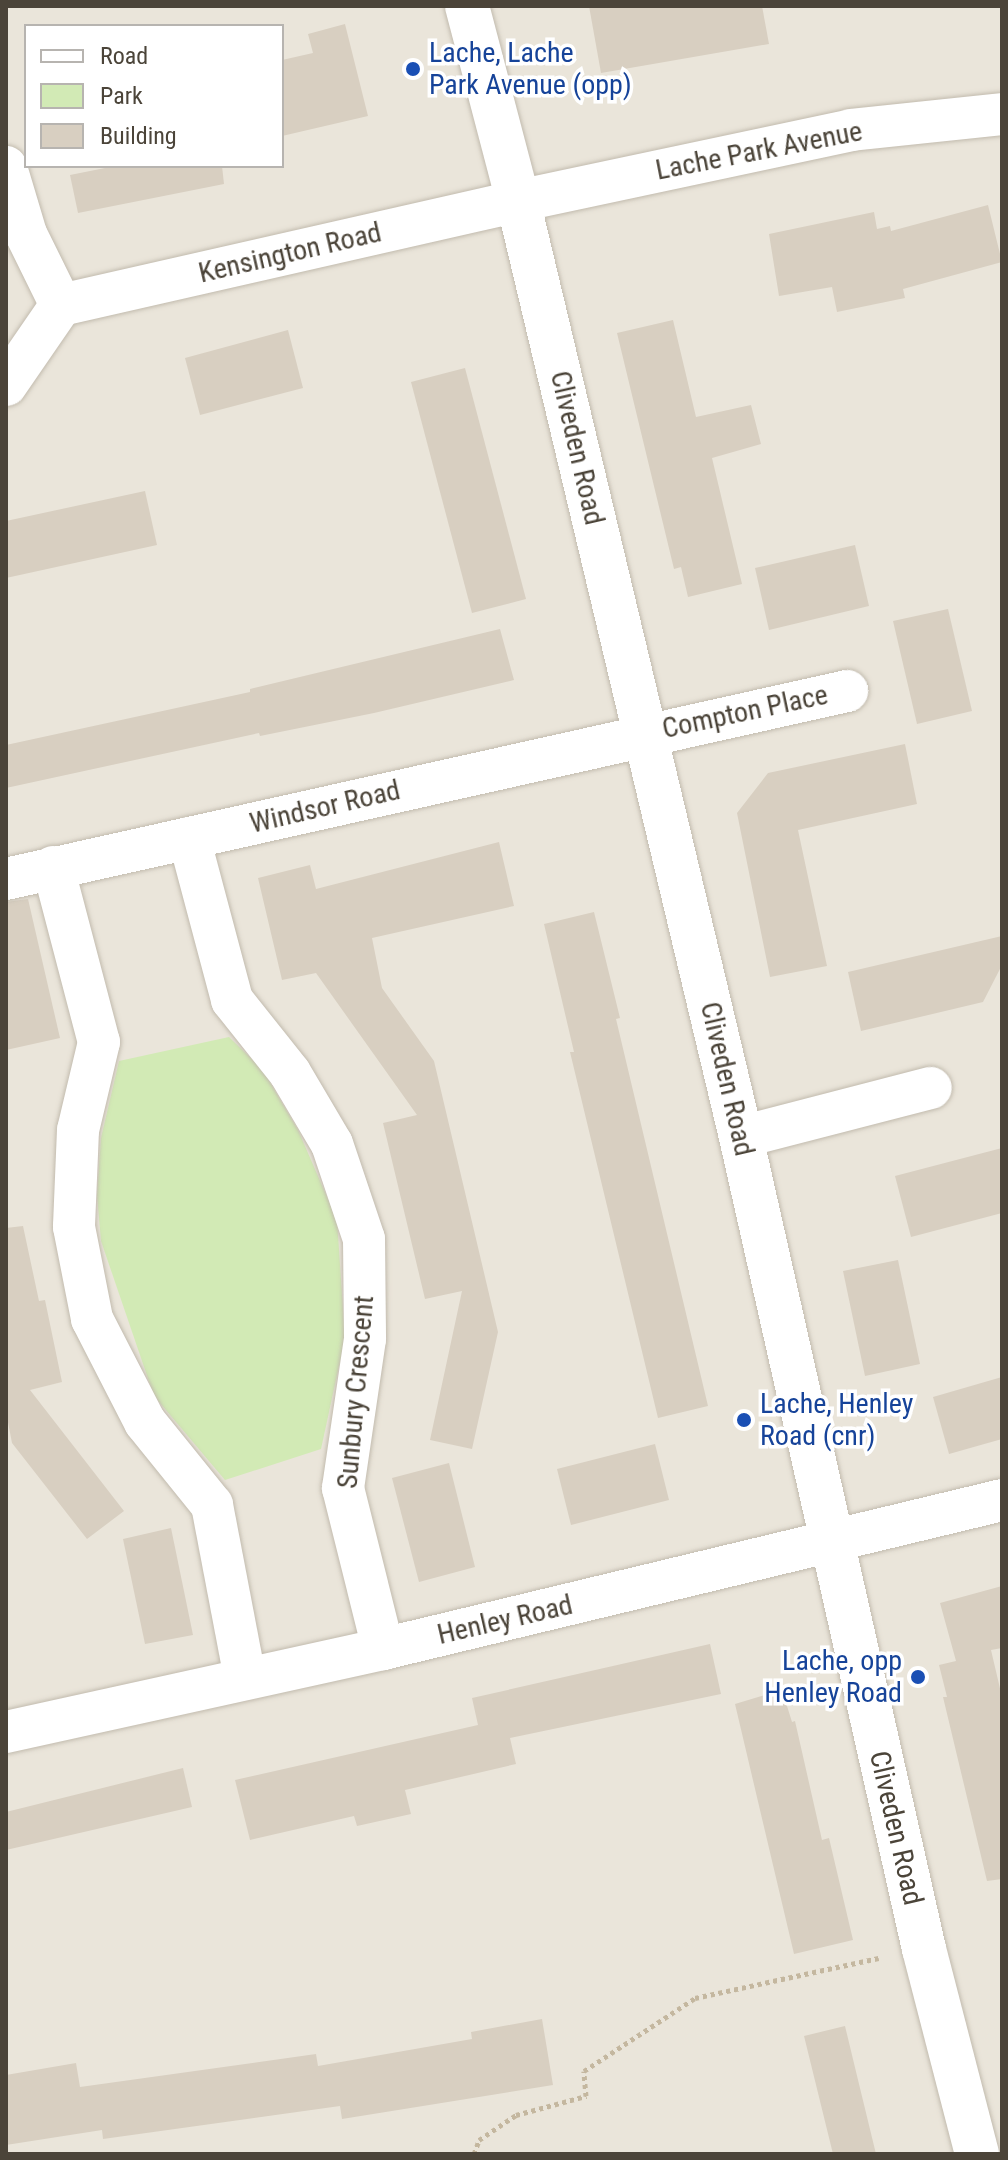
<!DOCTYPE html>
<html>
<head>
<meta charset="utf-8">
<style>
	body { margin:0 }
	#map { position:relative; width:1008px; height:2160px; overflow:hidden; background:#f6f3ec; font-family:"Roboto Condensed",sans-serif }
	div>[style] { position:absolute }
	.residential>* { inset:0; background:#eae5da }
	.green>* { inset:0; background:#d2eab5 }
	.building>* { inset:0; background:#d8cfc1 }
	.path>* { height:5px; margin-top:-2.5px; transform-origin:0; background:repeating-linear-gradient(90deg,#c4b79f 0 4px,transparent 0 8px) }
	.roads { filter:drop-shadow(0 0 2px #c2bbae) drop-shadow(0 0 2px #c2bbae) }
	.minor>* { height:42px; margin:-21px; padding:0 21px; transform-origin:21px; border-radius:21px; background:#fff }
	.tertiary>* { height:44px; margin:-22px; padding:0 22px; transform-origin:22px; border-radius:22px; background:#fff }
	.dots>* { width:22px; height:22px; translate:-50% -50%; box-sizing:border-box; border:4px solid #fff; border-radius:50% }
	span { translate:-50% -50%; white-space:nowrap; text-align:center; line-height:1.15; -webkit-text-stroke:7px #fff; paint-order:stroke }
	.transit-label { font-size:28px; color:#164399 }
	.left { translate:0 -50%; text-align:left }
	.right { translate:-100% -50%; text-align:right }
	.street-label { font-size:28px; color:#4b4439 }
	.frame { position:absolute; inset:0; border:8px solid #4b4439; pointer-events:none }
	.legend { position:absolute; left:24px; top:24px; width:260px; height:144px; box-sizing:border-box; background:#fff; border:2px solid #b7b4b0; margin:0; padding:10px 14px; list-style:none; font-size:24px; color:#4b4439 }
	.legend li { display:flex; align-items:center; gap:16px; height:40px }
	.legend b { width:40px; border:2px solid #b7b4b0 }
</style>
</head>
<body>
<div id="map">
	<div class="residential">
		<div style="clip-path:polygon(evenodd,6px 6px,1002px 6px,1002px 2154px,6px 2154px,6px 6px,26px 26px,282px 26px,282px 166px,26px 166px,26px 26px)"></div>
	</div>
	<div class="green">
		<div style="clip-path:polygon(229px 1037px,262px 1069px,298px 1130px,337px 1220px,345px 1338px,321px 1449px,225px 1480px,154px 1396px,101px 1241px,97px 1195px,101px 1138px,119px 1061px)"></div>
	</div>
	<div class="building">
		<div style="clip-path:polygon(589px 6px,762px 6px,769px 44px,601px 73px)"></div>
		<div style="clip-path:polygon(345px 24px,368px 116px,282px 136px,282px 60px,313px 53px,308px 34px)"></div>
		<div style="clip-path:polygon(115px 166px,222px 166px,224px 184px,78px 213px,70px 175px)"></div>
		<div style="clip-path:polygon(988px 205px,1002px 262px,903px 289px,905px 298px,837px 312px,832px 287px,779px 296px,769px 234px,874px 212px,877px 229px,890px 226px,891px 231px)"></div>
		<div style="clip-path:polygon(673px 320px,696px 417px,751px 405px,761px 444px,712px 458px,742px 584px,688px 597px,681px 567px,674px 569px,617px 333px)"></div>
		<div style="clip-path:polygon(288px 330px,303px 388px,200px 415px,185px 358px)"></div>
		<div style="clip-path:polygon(465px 368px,526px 599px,472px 613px,411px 382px)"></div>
		<div style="clip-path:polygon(145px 491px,157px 545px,6px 578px,6px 521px)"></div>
		<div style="clip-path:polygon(855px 545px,869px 606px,769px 630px,755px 568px)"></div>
		<div style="clip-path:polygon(948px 609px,972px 711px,917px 724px,893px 621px)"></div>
		<div style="clip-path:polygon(500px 629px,514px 680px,374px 713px,260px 736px,259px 733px,6px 788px,6px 745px,250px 692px,250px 689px)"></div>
		<div style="clip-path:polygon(905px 744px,917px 804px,798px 830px,827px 966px,770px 977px,737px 813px,768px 773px)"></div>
		<div style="clip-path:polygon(499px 842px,514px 906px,372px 938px,382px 988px,434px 1061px,498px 1332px,472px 1449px,430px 1440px,462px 1291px,425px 1299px,383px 1123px,417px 1115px,316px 973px,282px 980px,258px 878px,310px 865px,316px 889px)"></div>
		<div style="clip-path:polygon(28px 899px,60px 1038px,6px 1050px,6px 902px)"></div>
		<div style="clip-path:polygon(594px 912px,620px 1018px,616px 1019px,708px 1406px,658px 1418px,570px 1052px,574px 1052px,544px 924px)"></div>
		<div style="clip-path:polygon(1002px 936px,1002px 965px,983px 1002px,861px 1031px,848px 972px)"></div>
		<div style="clip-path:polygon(1002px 1148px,1002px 1213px,911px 1237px,895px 1176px)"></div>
		<div style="clip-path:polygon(23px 1226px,39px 1301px,45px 1300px,62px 1382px,30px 1390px,124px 1511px,87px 1539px,12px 1443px,6px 1412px,6px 1228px)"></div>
		<div style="clip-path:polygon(898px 1260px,920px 1364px,865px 1376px,843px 1271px)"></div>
		<div style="clip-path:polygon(1002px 1377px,1002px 1439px,949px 1454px,933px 1397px)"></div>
		<div style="clip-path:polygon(655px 1444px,669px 1500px,571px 1525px,557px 1469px)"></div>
		<div style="clip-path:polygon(449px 1463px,475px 1567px,419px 1582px,392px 1478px)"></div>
		<div style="clip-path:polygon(171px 1528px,193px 1635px,145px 1644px,123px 1539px)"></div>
		<div style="clip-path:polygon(1002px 1586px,1002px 1648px,991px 1650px,1002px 1697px,1002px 1879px,987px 1881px,943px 1697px,947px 1697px,939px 1665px,956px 1661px,940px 1603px)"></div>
		<div style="clip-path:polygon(710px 1644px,721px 1694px,510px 1738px,516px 1764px,405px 1790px,411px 1814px,357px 1826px,354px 1816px,250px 1840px,235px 1780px,478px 1725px,472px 1698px)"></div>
		<div style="clip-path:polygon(782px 1690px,792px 1722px,795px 1721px,822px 1840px,829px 1838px,853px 1940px,794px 1954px,735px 1704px)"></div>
		<div style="clip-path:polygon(183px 1768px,192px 1807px,6px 1850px,6px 1812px)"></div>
		<div style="clip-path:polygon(542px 2019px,553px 2085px,342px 2119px,340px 2106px,103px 2139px,102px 2130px,6px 2145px,6px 2075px,76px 2063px,80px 2087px,316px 2054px,318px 2066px,472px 2039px,471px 2032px)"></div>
		<div style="clip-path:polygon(845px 2026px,859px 2084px,876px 2154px,833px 2154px,804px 2036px)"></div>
	</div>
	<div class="path">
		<div style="left:474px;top:2154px;width:15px;rotate:-70deg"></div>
		<div style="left:479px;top:2140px;width:45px;rotate:-34deg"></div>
		<div style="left:516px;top:2115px;width:73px;rotate:-15.2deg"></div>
		<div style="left:586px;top:2096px;width:25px;rotate:-95deg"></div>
		<div style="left:584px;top:2071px;width:133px;rotate:-33.3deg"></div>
		<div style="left:695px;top:1998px;width:188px;rotate:-12.3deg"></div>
	</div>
	<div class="roads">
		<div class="minor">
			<div style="left:6px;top:167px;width:70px;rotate:73.4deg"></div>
			<div style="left:26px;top:234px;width:79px;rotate:63.8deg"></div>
			<div style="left:61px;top:305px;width:469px;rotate:-12.8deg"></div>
			<div style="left:518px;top:201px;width:340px;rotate:-12deg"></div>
			<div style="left:851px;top:130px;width:152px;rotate:-6deg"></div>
			<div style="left:6px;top:385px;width:97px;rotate:-55.5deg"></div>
			<div style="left:189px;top:838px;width:168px;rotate:75.1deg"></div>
			<div style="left:232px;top:1000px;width:93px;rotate:51.5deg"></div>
			<div style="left:290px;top:1073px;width:82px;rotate:59.4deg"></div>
			<div style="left:332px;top:1144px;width:100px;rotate:71.4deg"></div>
			<div style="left:364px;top:1239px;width:100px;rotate:89.4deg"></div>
			<div style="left:365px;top:1339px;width:151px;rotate:98.4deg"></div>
			<div style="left:343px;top:1488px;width:166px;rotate:76deg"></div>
			<div style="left:53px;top:867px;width:181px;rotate:75.3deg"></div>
			<div style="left:99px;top:1042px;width:90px;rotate:103.4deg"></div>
			<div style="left:78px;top:1130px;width:97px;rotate:92.4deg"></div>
			<div style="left:74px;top:1227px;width:94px;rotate:78.9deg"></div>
			<div style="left:92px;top:1319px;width:116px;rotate:62.8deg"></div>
			<div style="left:145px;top:1422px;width:107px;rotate:51.1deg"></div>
			<div style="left:212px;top:1505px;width:176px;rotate:79.2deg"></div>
			<div style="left:6px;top:879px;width:862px;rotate:-12.6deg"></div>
			<div style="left:741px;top:1137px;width:196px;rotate:-14.5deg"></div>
			<div style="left:6px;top:1732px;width:386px;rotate:-12.4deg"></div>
			<div style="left:383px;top:1649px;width:637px;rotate:-13.53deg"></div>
		</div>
		<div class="tertiary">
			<div style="left:467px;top:6px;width:202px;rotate:75.3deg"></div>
			<div style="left:518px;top:201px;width:962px;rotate:76.6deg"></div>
			<div style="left:741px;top:1137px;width:832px;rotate:77.3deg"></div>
			<div style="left:924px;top:1949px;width:212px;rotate:75.5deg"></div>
		</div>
	</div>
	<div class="dots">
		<div style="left:413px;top:69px;background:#1a4fb4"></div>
		<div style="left:744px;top:1420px;background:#1a4fb4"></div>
		<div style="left:918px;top:1677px;background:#1a4fb4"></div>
	</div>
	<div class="transit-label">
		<span class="left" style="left:429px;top:69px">Lache, Lache<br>Park Avenue (opp)</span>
		<span class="left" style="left:760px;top:1420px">Lache, Henley<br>Road (cnr)</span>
		<span class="right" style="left:902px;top:1677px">Lache, opp<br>Henley Road</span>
	</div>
	<div class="street-label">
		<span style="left:759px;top:151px;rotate:-11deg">Lache Park Avenue</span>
		<span style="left:290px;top:253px;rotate:-13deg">Kensington Road</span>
		<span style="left:577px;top:448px;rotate:77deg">Cliveden Road</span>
		<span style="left:745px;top:712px;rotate:-12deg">Compton Place</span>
		<span style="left:325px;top:807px;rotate:-13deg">Windsor Road</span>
		<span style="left:727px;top:1079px;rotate:77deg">Cliveden Road</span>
		<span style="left:356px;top:1392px;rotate:-85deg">Sunbury Crescent</span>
		<span style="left:505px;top:1620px;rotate:-13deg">Henley Road</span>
		<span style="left:896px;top:1828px;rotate:77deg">Cliveden Road</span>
	</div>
	<div class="frame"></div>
	<ul class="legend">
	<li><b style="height:10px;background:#fff"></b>Road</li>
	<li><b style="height:22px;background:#d2eab5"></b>Park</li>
	<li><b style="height:22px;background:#d8cfc1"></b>Building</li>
	</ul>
</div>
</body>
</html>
